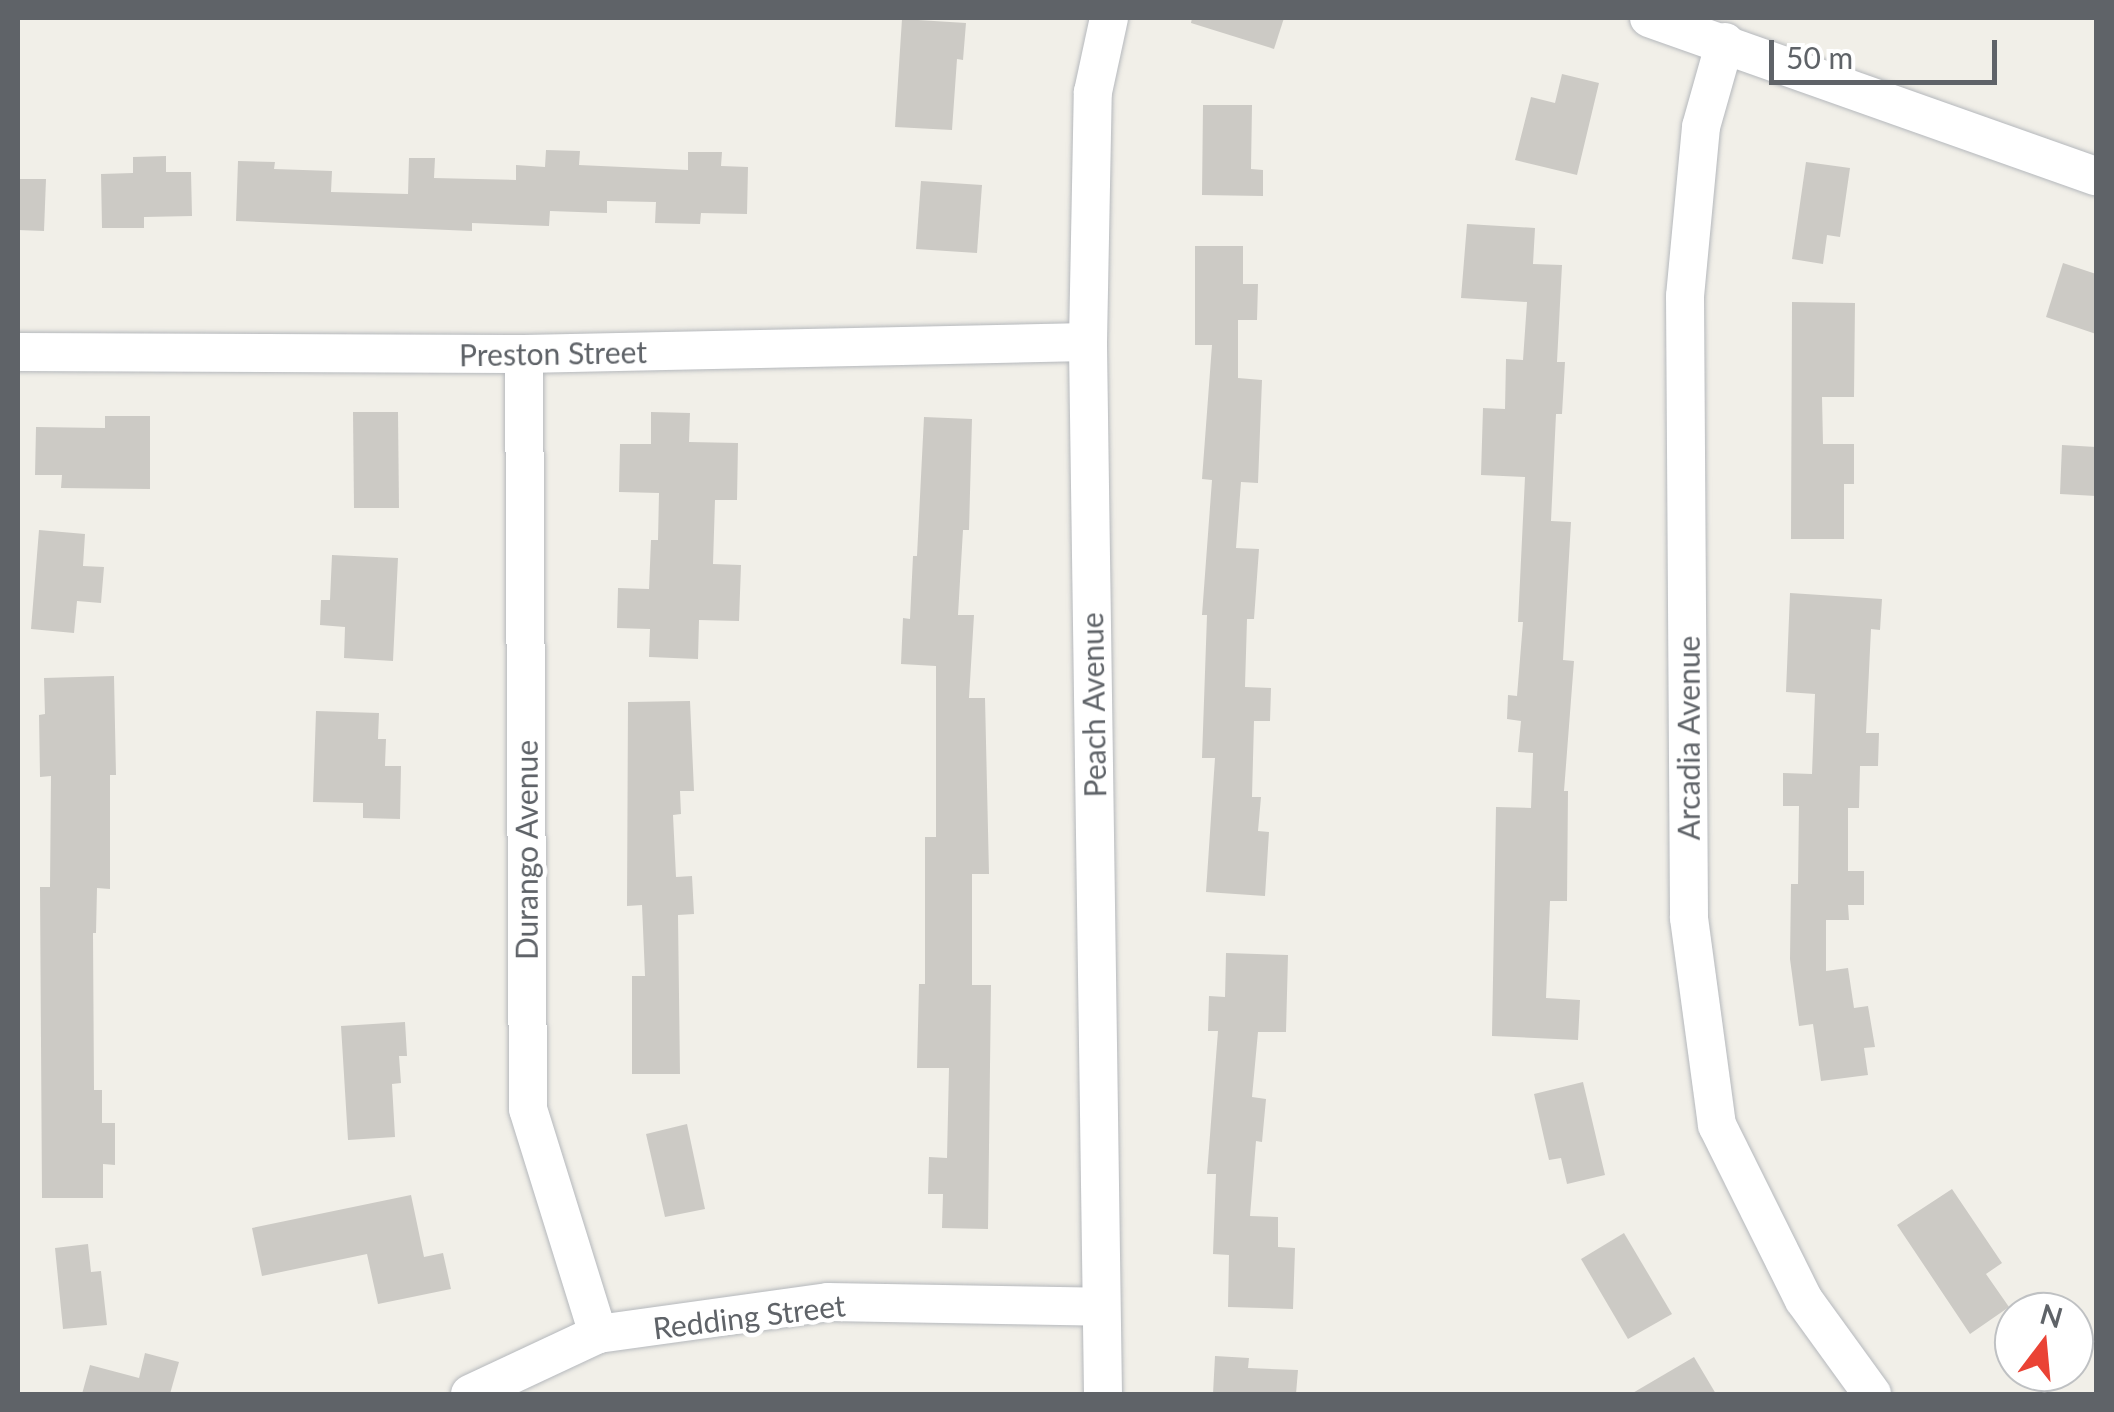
<!DOCTYPE html>
<html>
<head>
<meta charset="utf-8">
<style>
	body { margin:0 }
	#map { position:relative; width:2114px; height:1412px; overflow:hidden; background:#f1efe8; font-family:Lato,sans-serif }
	div>[style] { position:absolute }
	.building>* { inset:0; background:#cccac5 }
	.roads { filter:drop-shadow(0 0 2px #b5b8bc) drop-shadow(0 0 2px #b5b8bc) }
	.minor>* { height:38px; margin:-19px; padding:0 19px; transform-origin:19px; border-radius:19px; background:#fff }
	span { translate:-50% -50%; white-space:nowrap; text-align:center; line-height:1.15; -webkit-text-stroke:9px #fff; paint-order:stroke }
	.street-label { font-size:30px; color:#5f6368 }
	.frame { position:absolute; inset:0; border:20px solid #5f6368; pointer-events:none }
	.north { position:absolute; left:1994px; top:1292px; width:100px; height:100px; box-sizing:border-box; background:#fff; border:2px solid #bfc1c3; border-radius:50%; rotate:16deg; font-size:28px; font-weight:700; line-height:40px; text-align:center; color:#5f6368 }
	.north::after { content:''; display:block; margin:auto; width:35px; height:45px; background:#ea4335; clip-path:polygon(50% 0,100% 100%,50% 72%,0 100%) }
	.scale { position:absolute; left:1769px; top:40px; width:228px; height:45px; box-sizing:border-box; border:5px solid #5f6368; border-top:0; padding-left:12px; font-size:30px; line-height:35px; white-space:nowrap; color:#5f6368; -webkit-text-stroke:8px #fff; paint-order:stroke }
</style>
</head>
<body>
<div id="map">
	<div class="building">
		<div style="clip-path:polygon(1192px 18px,1284px 18px,1274px 49px,1191px 23px)"></div>
		<div style="clip-path:polygon(902px 19px,966px 23px,963px 60px,957px 59px,952px 130px,895px 127px)"></div>
		<div style="clip-path:polygon(1562px 74px,1599px 83px,1577px 175px,1515px 160px,1531px 97px,1555px 103px)"></div>
		<div style="clip-path:polygon(1203px 105px,1252px 105px,1251px 169px,1263px 170px,1263px 196px,1202px 195px)"></div>
		<div style="clip-path:polygon(546px 150px,580px 151px,579px 165px,688px 170px,688px 152px,722px 152px,721px 166px,748px 167px,747px 214px,701px 213px,700px 224px,655px 223px,656px 202px,607px 201px,607px 213px,550px 211px,549px 226px,472px 223px,472px 231px,236px 221px,238px 161px,275px 162px,274px 169px,332px 171px,331px 192px,408px 194px,409px 158px,435px 158px,434px 178px,516px 180px,516px 165px,545px 167px)"></div>
		<div style="clip-path:polygon(166px 156px,166px 172px,191px 172px,192px 216px,144px 217px,144px 228px,102px 228px,101px 174px,133px 173px,133px 157px)"></div>
		<div style="clip-path:polygon(1806px 162px,1850px 168px,1840px 237px,1827px 235px,1823px 264px,1792px 259px)"></div>
		<div style="clip-path:polygon(18px 179px,46px 179px,44px 231px,18px 230px)"></div>
		<div style="clip-path:polygon(921px 181px,982px 185px,977px 253px,916px 249px)"></div>
		<div style="clip-path:polygon(1467px 224px,1535px 228px,1533px 264px,1562px 265px,1557px 362px,1565px 362px,1562px 414px,1556px 414px,1551px 521px,1571px 522px,1563px 660px,1574px 661px,1564px 791px,1568px 791px,1567px 901px,1550px 901px,1546px 998px,1580px 1000px,1578px 1040px,1492px 1036px,1496px 807px,1531px 808px,1533px 753px,1518px 752px,1521px 721px,1507px 719px,1508px 695px,1517px 696px,1523px 622px,1518px 622px,1525px 477px,1481px 475px,1483px 408px,1505px 409px,1506px 359px,1523px 360px,1527px 302px,1461px 298px)"></div>
		<div style="clip-path:polygon(1195px 246px,1243px 246px,1243px 284px,1258px 284px,1257px 320px,1238px 320px,1238px 378px,1262px 380px,1258px 483px,1241px 482px,1236px 548px,1259px 549px,1254px 619px,1247px 619px,1245px 687px,1271px 688px,1270px 721px,1254px 721px,1252px 797px,1261px 797px,1258px 831px,1269px 832px,1265px 896px,1206px 892px,1215px 758px,1202px 758px,1207px 615px,1202px 615px,1212px 480px,1202px 479px,1212px 345px,1195px 345px)"></div>
		<div style="clip-path:polygon(2063px 263px,2096px 274px,2096px 334px,2046px 317px)"></div>
		<div style="clip-path:polygon(1792px 302px,1855px 303px,1854px 397px,1822px 397px,1823px 444px,1854px 444px,1854px 484px,1844px 484px,1844px 539px,1791px 539px)"></div>
		<div style="clip-path:polygon(353px 412px,398px 412px,399px 508px,354px 508px)"></div>
		<div style="clip-path:polygon(651px 412px,690px 413px,689px 442px,738px 443px,737px 500px,715px 500px,713px 564px,741px 565px,739px 621px,699px 620px,698px 659px,649px 657px,650px 629px,617px 628px,618px 588px,649px 589px,651px 540px,658px 540px,659px 493px,619px 492px,620px 444px,651px 444px)"></div>
		<div style="clip-path:polygon(105px 416px,150px 416px,150px 489px,61px 488px,62px 475px,35px 475px,36px 427px,105px 428px)"></div>
		<div style="clip-path:polygon(924px 417px,972px 419px,969px 530px,963px 530px,958px 615px,974px 615px,969px 698px,985px 698px,989px 874px,972px 874px,972px 985px,991px 985px,988px 1229px,942px 1228px,943px 1194px,928px 1194px,929px 1157px,947px 1158px,949px 1068px,917px 1068px,919px 984px,925px 984px,925px 837px,936px 837px,936px 666px,901px 664px,903px 618px,910px 619px,913px 556px,917px 556px)"></div>
		<div style="clip-path:polygon(2062px 445px,2096px 447px,2096px 496px,2060px 494px)"></div>
		<div style="clip-path:polygon(39px 530px,85px 534px,83px 566px,104px 567px,101px 603px,77px 601px,74px 633px,31px 629px)"></div>
		<div style="clip-path:polygon(332px 555px,398px 558px,393px 661px,344px 658px,345px 627px,320px 625px,321px 600px,330px 600px)"></div>
		<div style="clip-path:polygon(1790px 593px,1882px 599px,1880px 630px,1871px 629px,1866px 733px,1879px 733px,1878px 766px,1860px 766px,1859px 808px,1848px 808px,1848px 871px,1864px 871px,1864px 905px,1848px 905px,1849px 920px,1826px 920px,1826px 971px,1848px 968px,1854px 1008px,1868px 1006px,1875px 1047px,1864px 1048px,1868px 1075px,1821px 1081px,1813px 1024px,1799px 1026px,1790px 959px,1791px 884px,1798px 884px,1799px 806px,1783px 806px,1783px 773px,1812px 774px,1815px 694px,1786px 692px)"></div>
		<div style="clip-path:polygon(114px 676px,116px 775px,110px 775px,110px 889px,97px 888px,96px 933px,93px 933px,94px 1090px,102px 1090px,102px 1123px,115px 1123px,115px 1165px,103px 1164px,103px 1198px,42px 1198px,40px 887px,50px 887px,51px 776px,40px 777px,39px 715px,45px 714px,44px 678px)"></div>
		<div style="clip-path:polygon(690px 701px,694px 791px,680px 791px,681px 814px,673px 815px,676px 877px,692px 876px,694px 914px,678px 915px,680px 1074px,632px 1074px,632px 976px,645px 976px,642px 905px,627px 906px,628px 702px)"></div>
		<div style="clip-path:polygon(316px 711px,379px 713px,378px 739px,386px 739px,385px 766px,401px 766px,400px 819px,363px 818px,363px 803px,313px 802px)"></div>
		<div style="clip-path:polygon(1226px 953px,1288px 955px,1286px 1032px,1258px 1032px,1252px 1097px,1266px 1099px,1262px 1142px,1256px 1141px,1250px 1216px,1278px 1217px,1278px 1247px,1295px 1248px,1293px 1309px,1228px 1307px,1229px 1255px,1213px 1254px,1216px 1174px,1207px 1174px,1218px 1031px,1208px 1031px,1209px 996px,1225px 997px)"></div>
		<div style="clip-path:polygon(405px 1022px,407px 1056px,399px 1056px,401px 1083px,392px 1084px,395px 1137px,348px 1140px,341px 1026px)"></div>
		<div style="clip-path:polygon(1583px 1082px,1605px 1175px,1567px 1184px,1561px 1158px,1549px 1160px,1534px 1094px)"></div>
		<div style="clip-path:polygon(687px 1124px,705px 1209px,665px 1217px,646px 1134px)"></div>
		<div style="clip-path:polygon(1952px 1189px,2002px 1263px,1986px 1274px,2009px 1307px,1970px 1334px,1897px 1225px)"></div>
		<div style="clip-path:polygon(411px 1195px,424px 1257px,443px 1253px,451px 1289px,378px 1304px,367px 1254px,262px 1276px,252px 1228px)"></div>
		<div style="clip-path:polygon(1624px 1233px,1672px 1314px,1628px 1339px,1581px 1259px)"></div>
		<div style="clip-path:polygon(88px 1244px,91px 1272px,101px 1271px,107px 1325px,63px 1329px,55px 1248px)"></div>
		<div style="clip-path:polygon(145px 1353px,179px 1362px,170px 1394px,82px 1394px,90px 1365px,139px 1378px)"></div>
		<div style="clip-path:polygon(1215px 1356px,1249px 1358px,1248px 1368px,1298px 1370px,1296px 1394px,1213px 1394px)"></div>
		<div style="clip-path:polygon(1694px 1357px,1716px 1394px,1631px 1394px)"></div>
	</div>
	<div class="roads">
		<div class="minor">
			<div style="left:1649px;top:18px;width:474px;rotate:19.5deg"></div>
			<div style="left:1725px;top:42px;width:88px;rotate:105.8deg"></div>
			<div style="left:1701px;top:127px;width:170px;rotate:95.4deg"></div>
			<div style="left:1685px;top:296px;width:622px;rotate:89.63deg"></div>
			<div style="left:1689px;top:918px;width:209px;rotate:82.3deg"></div>
			<div style="left:1717px;top:1125px;width:195px;rotate:63.6deg"></div>
			<div style="left:1804px;top:1300px;width:116px;rotate:54.1deg"></div>
			<div style="left:18px;top:352px;width:506px;rotate:0.23deg"></div>
			<div style="left:524px;top:354px;width:564px;rotate:-1.22deg"></div>
			<div style="left:524px;top:354px;width:755px;rotate:89.7deg"></div>
			<div style="left:528px;top:1109px;width:236px;rotate:72.7deg"></div>
			<div style="left:470px;top:1394px;width:141px;rotate:-25.1deg"></div>
			<div style="left:598px;top:1334px;width:232px;rotate:-7.9deg"></div>
			<div style="left:828px;top:1302px;width:273px;rotate:1deg"></div>
			<div style="left:1103px;top:1394px;width:1052px;rotate:-90.82deg"></div>
			<div style="left:1088px;top:342px;width:250px;rotate:-88.9deg"></div>
			<div style="left:1093px;top:92px;width:76px;rotate:-77.8deg"></div>
		</div>
	</div>
	<div class="street-label">
		<span style="left:553px;top:353px;rotate:-1deg">Preston Street</span>
		<span style="left:1093px;top:705px;rotate:-91deg">Peach Avenue</span>
		<span style="left:1688px;top:738px;rotate:-90deg">Arcadia Avenue</span>
		<span style="left:526px;top:850px;rotate:-90deg">Durango Avenue</span>
		<span style="left:749px;top:1316px;rotate:-7deg">Redding Street</span>
	</div>
	<div class="frame"></div>
	<div class="north">N</div>
	<div class="scale">50 m</div>
</div>
</body>
</html>
